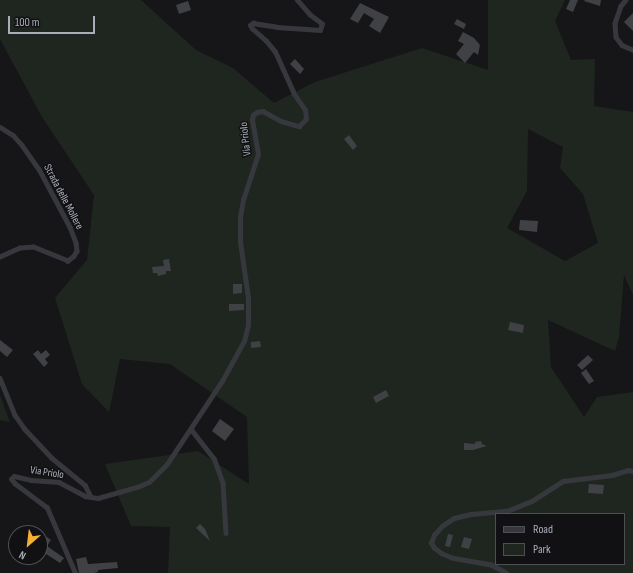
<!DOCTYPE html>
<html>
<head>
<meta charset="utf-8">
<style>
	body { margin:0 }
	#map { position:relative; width:633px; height:573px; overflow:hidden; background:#161618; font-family:"Sofia Sans Condensed",sans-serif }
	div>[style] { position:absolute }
	.green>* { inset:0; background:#1e261f }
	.building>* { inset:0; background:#404145 }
	.minor>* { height:4.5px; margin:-2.25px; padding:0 2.25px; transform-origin:2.25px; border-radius:2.25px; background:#37383d }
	span { translate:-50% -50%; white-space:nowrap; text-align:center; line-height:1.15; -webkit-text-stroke:3px #111113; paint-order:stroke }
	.street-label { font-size:11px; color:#a8adb8 }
	.legend { position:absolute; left:495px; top:513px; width:130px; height:52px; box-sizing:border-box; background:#111113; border:1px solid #4d4f55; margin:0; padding:5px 7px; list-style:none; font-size:12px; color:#a8adb8 }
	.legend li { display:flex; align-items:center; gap:8px; height:20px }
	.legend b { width:20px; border:1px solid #4d4f55 }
	.north { position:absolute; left:8px; top:525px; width:40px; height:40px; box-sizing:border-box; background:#111113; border:1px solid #4d4f55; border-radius:50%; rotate:208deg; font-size:11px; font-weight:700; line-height:16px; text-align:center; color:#a8adb8 }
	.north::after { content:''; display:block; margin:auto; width:14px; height:18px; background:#f2b134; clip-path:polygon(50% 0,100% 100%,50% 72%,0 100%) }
	.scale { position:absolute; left:8px; top:16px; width:87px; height:18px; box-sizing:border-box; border:2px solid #a8adb8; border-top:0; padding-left:5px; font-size:12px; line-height:14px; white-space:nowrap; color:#a8adb8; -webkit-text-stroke:3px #111113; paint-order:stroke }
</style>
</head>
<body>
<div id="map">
	<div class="green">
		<div style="clip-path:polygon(evenodd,0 0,141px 0,196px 50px,233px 68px,274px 103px,315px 82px,422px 48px,488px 70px,488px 0,565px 0,555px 21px,571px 60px,595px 59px,594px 106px,633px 112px,633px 295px,624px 275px,619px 337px,615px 351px,548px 320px,551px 367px,584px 417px,597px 397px,633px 392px,633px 573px,168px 573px,170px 527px,131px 526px,105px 464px,198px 451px,249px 484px,247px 417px,170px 364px,120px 359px,109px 412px,82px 384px,55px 298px,87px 260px,94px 195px,42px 117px,0 39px,0 0,528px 129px,563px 147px,560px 168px,583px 194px,598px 243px,565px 261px,507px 228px,527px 191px,528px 129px,0 0,496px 514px,624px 514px,624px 564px,496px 564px,496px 514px)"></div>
		<div style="clip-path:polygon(0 395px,10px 422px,0 420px)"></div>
	</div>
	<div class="building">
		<div style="clip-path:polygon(570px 0,578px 0,573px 12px,566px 9px)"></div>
		<div style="clip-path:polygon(585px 0,601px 0,600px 6px,584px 1px)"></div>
		<div style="clip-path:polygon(188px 1px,191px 10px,179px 14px,176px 5px)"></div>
		<div style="clip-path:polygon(360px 3px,389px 17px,380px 33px,369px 26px,374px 19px,364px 13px,358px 23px,350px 19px)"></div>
		<div style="clip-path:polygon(633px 13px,633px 31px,624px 22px)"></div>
		<div style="clip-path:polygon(457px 19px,466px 24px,464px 29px,454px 24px)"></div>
		<div style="clip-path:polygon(463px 32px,474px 38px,480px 45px,478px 55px,474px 52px,465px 63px,456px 54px,464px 44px,458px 41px)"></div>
		<div style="clip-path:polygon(295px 59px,304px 69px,300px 74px,290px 64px)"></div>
		<div style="clip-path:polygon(349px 135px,357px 146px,353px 150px,344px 139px)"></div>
		<div style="clip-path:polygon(520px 220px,538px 221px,537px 232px,519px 230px)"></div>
		<div style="clip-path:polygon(169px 259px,171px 271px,166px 271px,166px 274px,158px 276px,157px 273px,153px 273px,152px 267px,164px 266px,163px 260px)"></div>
		<div style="clip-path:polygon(233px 284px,242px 284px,242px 293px,233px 294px)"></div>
		<div style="clip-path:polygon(229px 304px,244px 304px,244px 310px,229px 311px)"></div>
		<div style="clip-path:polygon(510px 322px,524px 325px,523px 333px,508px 330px)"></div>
		<div style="clip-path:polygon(0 340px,13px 350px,7px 357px,0 351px)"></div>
		<div style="clip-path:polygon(260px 341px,261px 347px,251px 348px,251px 342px)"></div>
		<div style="clip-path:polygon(38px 350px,41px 354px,46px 350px,50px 355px,45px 359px,48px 363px,44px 367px,33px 354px)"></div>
		<div style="clip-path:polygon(588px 355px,593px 360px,582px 370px,577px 365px)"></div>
		<div style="clip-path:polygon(586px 369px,594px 381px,589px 384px,581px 373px)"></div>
		<div style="clip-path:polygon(386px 390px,389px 396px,376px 403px,373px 397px)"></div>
		<div style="clip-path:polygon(220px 419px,234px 429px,225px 441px,212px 431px)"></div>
		<div style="clip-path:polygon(481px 441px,482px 444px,487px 446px,473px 450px,464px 450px,464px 443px,475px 444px,475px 442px)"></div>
		<div style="clip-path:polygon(589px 484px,604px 485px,603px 494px,588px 493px)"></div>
		<div style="clip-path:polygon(200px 524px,205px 529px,210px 541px,196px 528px)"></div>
		<div style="clip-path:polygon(448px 534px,453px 535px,450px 547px,445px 546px)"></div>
		<div style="clip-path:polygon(44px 535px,51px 540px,47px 546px,40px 541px)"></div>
		<div style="clip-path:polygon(464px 537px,472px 539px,469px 549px,461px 547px)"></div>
		<div style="clip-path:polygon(47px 546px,64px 558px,60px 563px,43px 552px)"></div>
		<div style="clip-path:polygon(86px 557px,88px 564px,117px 562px,118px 568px,98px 570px,98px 572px,94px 573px,79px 573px,76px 559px)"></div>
	</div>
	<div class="minor">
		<div style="left:626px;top:0;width:8px;rotate:130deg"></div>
		<div style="left:621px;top:6px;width:18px;rotate:109deg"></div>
		<div style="left:615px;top:23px;width:14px;rotate:86deg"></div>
		<div style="left:616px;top:37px;width:10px;rotate:53deg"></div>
		<div style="left:622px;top:45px;width:12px;rotate:24deg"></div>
		<div style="left:0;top:127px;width:15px;rotate:32deg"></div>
		<div style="left:13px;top:135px;width:13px;rotate:48deg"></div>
		<div style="left:22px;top:145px;width:29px;rotate:55deg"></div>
		<div style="left:39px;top:169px;width:66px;rotate:61.9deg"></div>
		<div style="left:70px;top:227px;width:17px;rotate:69deg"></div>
		<div style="left:76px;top:243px;width:8px;rotate:83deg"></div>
		<div style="left:77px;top:251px;width:6px;rotate:121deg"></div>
		<div style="left:74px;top:256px;width:8px;rotate:140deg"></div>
		<div style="left:68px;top:261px;width:37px;rotate:-158deg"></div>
		<div style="left:34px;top:247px;width:14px;rotate:176deg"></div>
		<div style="left:20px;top:248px;width:22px;rotate:156deg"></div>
		<div style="left:0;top:378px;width:40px;rotate:68deg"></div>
		<div style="left:15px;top:415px;width:16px;rotate:55deg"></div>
		<div style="left:24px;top:428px;width:41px;rotate:47deg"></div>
		<div style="left:52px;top:458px;width:43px;rotate:39.3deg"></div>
		<div style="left:85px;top:485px;width:13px;rotate:63deg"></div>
		<div style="left:191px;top:429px;width:37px;rotate:52deg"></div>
		<div style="left:214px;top:458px;width:27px;rotate:70deg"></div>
		<div style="left:223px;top:483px;width:50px;rotate:86.6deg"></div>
		<div style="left:75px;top:573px;width:71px;rotate:-113.3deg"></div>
		<div style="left:47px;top:508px;width:40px;rotate:-143deg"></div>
		<div style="left:15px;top:484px;width:6px;rotate:-129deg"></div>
		<div style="left:11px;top:479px;width:4px;rotate:-45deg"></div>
		<div style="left:14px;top:476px;width:17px;rotate:13deg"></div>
		<div style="left:31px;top:480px;width:28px;rotate:4deg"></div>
		<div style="left:59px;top:482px;width:30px;rotate:28deg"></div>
		<div style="left:85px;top:496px;width:13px;rotate:9deg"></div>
		<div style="left:98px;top:498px;width:41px;rotate:-15.8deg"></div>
		<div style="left:137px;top:487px;width:13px;rotate:-23deg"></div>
		<div style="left:149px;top:482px;width:25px;rotate:-45deg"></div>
		<div style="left:167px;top:464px;width:100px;rotate:-56.5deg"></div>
		<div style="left:222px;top:381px;width:46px;rotate:-61.2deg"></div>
		<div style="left:244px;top:341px;width:16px;rotate:-76deg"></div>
		<div style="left:248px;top:325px;width:27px;rotate:-90deg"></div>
		<div style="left:248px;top:298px;width:57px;rotate:-98.1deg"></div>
		<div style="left:240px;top:242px;width:25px;rotate:-90deg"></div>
		<div style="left:240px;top:217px;width:17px;rotate:-80deg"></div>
		<div style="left:243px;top:200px;width:48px;rotate:-71.9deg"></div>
		<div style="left:258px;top:154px;width:35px;rotate:-100deg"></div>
		<div style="left:252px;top:120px;width:5px;rotate:-79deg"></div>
		<div style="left:253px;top:115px;width:5px;rotate:-37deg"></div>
		<div style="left:257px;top:112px;width:6px;rotate:-9deg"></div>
		<div style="left:263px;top:111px;width:21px;rotate:29deg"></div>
		<div style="left:281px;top:121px;width:19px;rotate:16deg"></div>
		<div style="left:299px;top:126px;width:10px;rotate:-45deg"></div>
		<div style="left:306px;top:119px;width:9px;rotate:-96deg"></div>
		<div style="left:305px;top:110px;width:19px;rotate:-125deg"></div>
		<div style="left:294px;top:94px;width:46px;rotate:-114.3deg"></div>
		<div style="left:275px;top:52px;width:14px;rotate:-129deg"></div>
		<div style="left:266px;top:41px;width:18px;rotate:-139deg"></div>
		<div style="left:252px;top:29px;width:4px;rotate:-117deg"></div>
		<div style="left:250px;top:25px;width:4px;rotate:-34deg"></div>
		<div style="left:253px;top:23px;width:24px;rotate:9deg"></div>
		<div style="left:277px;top:27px;width:43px;rotate:4deg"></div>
		<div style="left:320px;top:30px;width:6px;rotate:-72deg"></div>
		<div style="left:322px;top:24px;width:15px;rotate:-143deg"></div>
		<div style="left:310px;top:15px;width:20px;rotate:-131deg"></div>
		<div style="left:506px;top:573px;width:17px;rotate:-152deg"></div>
		<div style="left:491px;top:565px;width:40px;rotate:-170deg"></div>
		<div style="left:452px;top:558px;width:11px;rotate:-158deg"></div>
		<div style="left:442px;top:554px;width:10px;rotate:-143deg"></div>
		<div style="left:434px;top:548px;width:6px;rotate:-121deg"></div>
		<div style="left:431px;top:543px;width:9px;rotate:-69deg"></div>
		<div style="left:434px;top:535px;width:12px;rotate:-48deg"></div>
		<div style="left:442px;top:526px;width:14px;rotate:-34deg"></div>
		<div style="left:454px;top:518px;width:17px;rotate:-13deg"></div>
		<div style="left:471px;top:514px;width:36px;rotate:-5deg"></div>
		<div style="left:507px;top:511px;width:27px;rotate:-22deg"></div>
		<div style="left:532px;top:501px;width:37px;rotate:-33deg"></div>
		<div style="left:563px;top:481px;width:49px;rotate:-7deg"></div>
		<div style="left:612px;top:475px;width:17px;rotate:-17deg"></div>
		<div style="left:628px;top:470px;width:5px;rotate:11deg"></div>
	</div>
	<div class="street-label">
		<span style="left:246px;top:139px;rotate:-96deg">Via Priolo</span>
		<span style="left:63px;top:197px;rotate:62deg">Strada delle Mollere</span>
		<span style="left:47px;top:473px;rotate:9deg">Via Priolo</span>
	</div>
	<ul class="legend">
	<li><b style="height:5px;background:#37383d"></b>Road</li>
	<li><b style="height:11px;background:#1e261f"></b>Park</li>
	</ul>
	<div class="north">N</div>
	<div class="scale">100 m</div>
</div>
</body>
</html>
